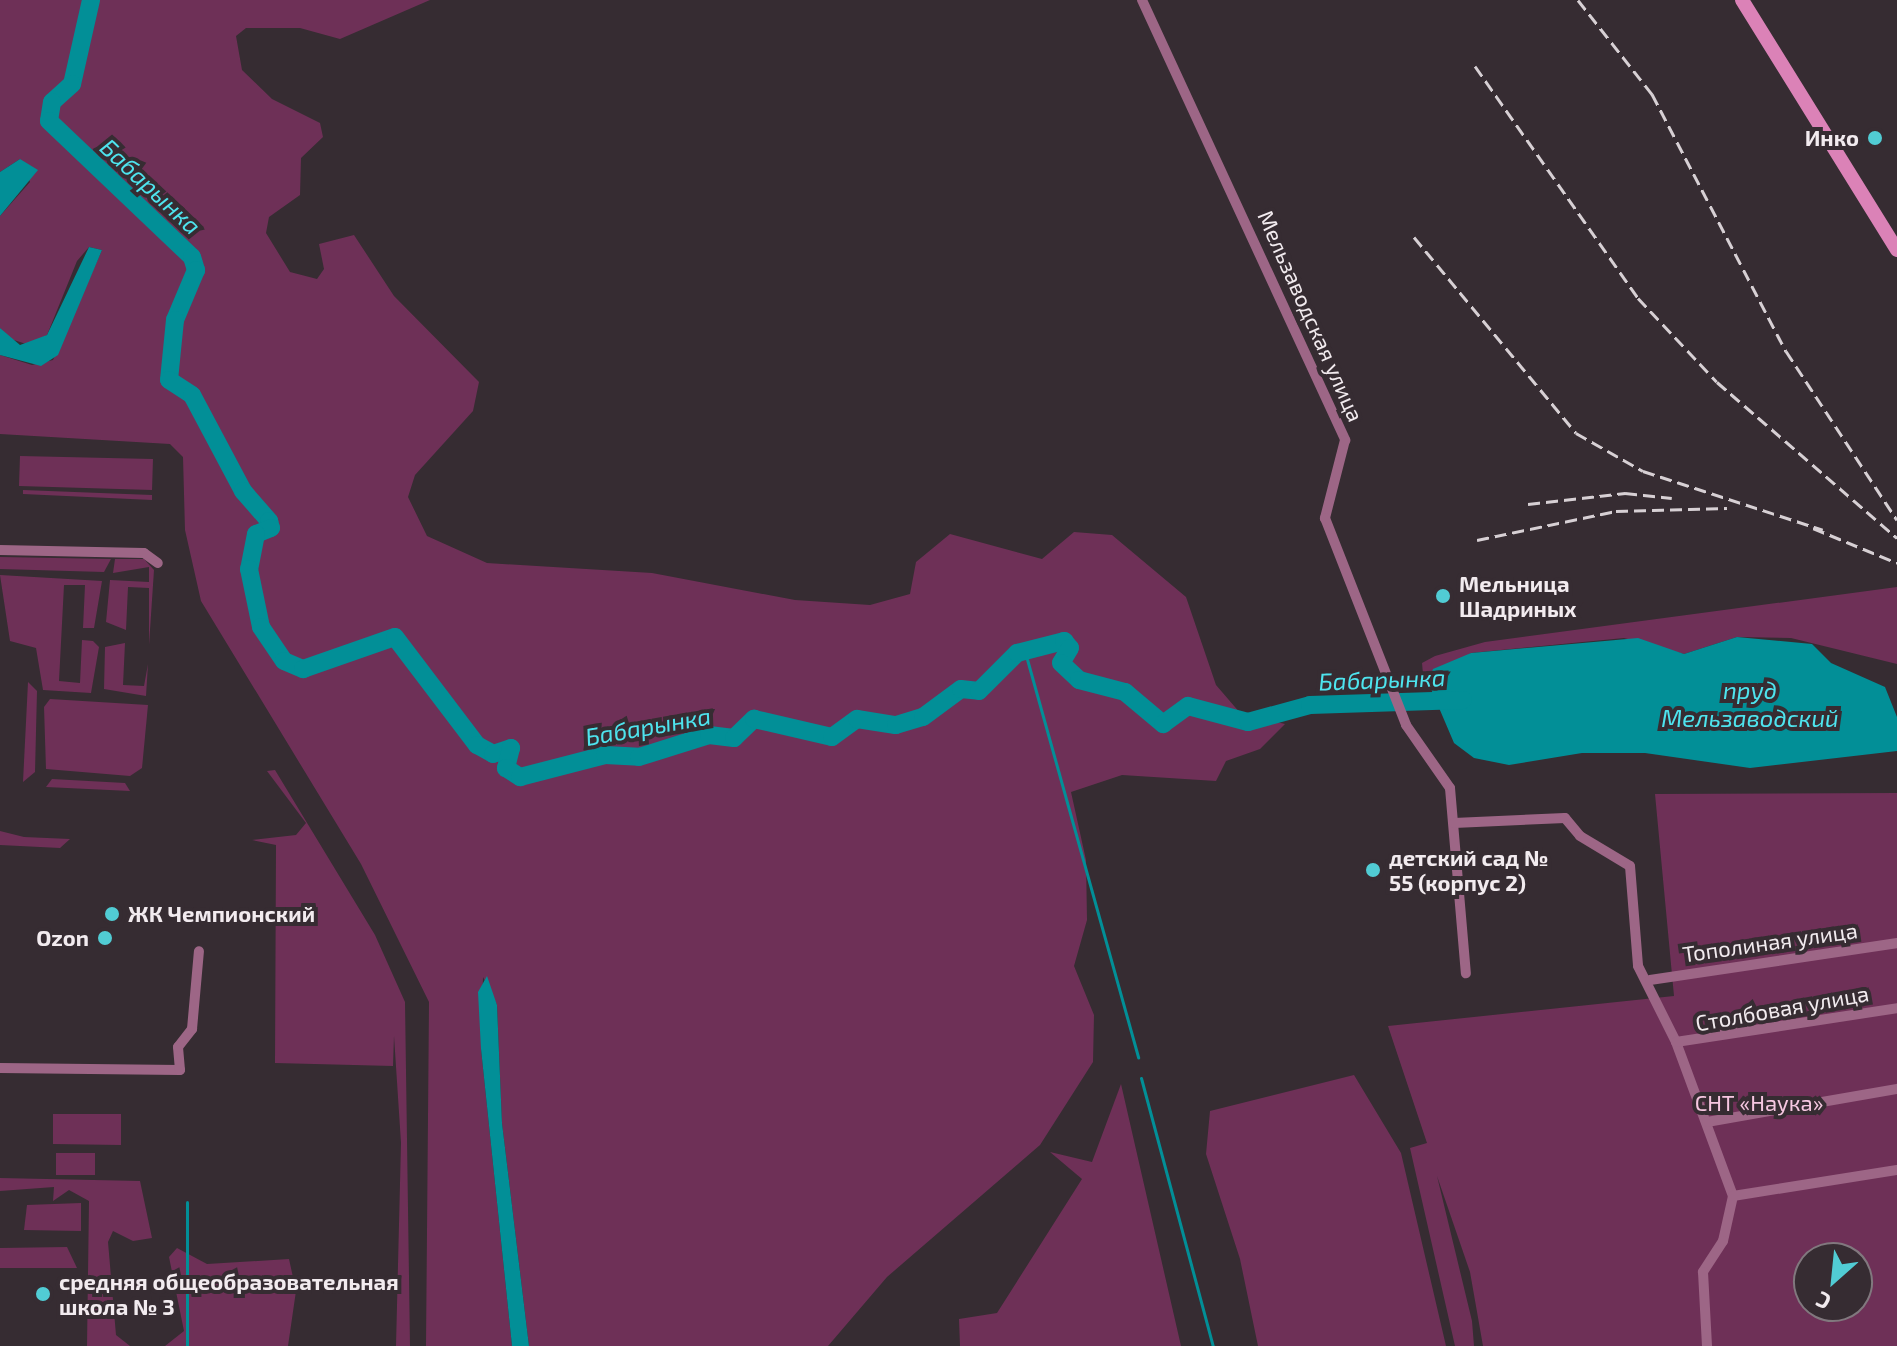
<!DOCTYPE html>
<html>
<head>
<meta charset="utf-8">
<style>
	body { margin:0 }
	#map { position:relative; width:1897px; height:1346px; overflow:hidden; background:#362c32; font-family:"Exo 2",sans-serif }
	div>[style] { position:absolute }
	.green>* { inset:0; background:#6e3057 }
	.water>* { inset:0; background:#028f97 }
	.stream>* { height:3px; margin:-1.5px; padding:0 1.5px; transform-origin:1.5px; border-radius:1.5px; background:#028f97 }
	.river>* { height:18px; margin:-9px; padding:0 9px; transform-origin:9px; border-radius:9px; background:#028f97 }
	.street>* { height:10px; margin:-5px; padding:0 5px; transform-origin:5px; border-radius:5px; background:#9d6686 }
	.secondary>* { height:14px; margin:-7px; padding:0 7px; transform-origin:7px; border-radius:7px; background:#db82b7 }
	.rail>* { height:3px; margin-top:-1.5px; transform-origin:0; background:repeating-linear-gradient(90deg,#d7d0d4 0 12px,transparent 0 18px) }
	.dots>* { width:22px; height:22px; translate:-50% -50%; box-sizing:border-box; border:4px solid #362c32; border-radius:50% }
	span { translate:-50% -50%; white-space:nowrap; text-align:center; line-height:1.15; -webkit-text-stroke:8px #362c32; paint-order:stroke }
	.poi-label { font-size:22px; color:#f2ebef; font-weight:700 }
	.right { translate:-100% -50%; text-align:right }
	.left { translate:0 -50%; text-align:left }
	.street-label { font-size:22px; color:#f2ebef }
	.park-label { font-size:22px; color:#f6c7e1 }
	.water-label { font-size:24px; color:#4ee4ee; font-style:italic }
	.north { position:absolute; left:1793px; top:1242px; width:80px; height:80px; box-sizing:border-box; background:#362c32; border:2px solid #81787e; border-radius:50%; rotate:207deg; font-size:22px; font-weight:700; line-height:32px; text-align:center; color:#f2ebef }
	.north::after { content:''; display:block; margin:auto; width:28px; height:36px; background:#51ccd4; clip-path:polygon(50% 0,100% 100%,50% 72%,0 100%) }
</style>
</head>
<body>
<div id="map">
	<div class="green">
		<div style="clip-path:polygon(0 0,430px 0,340px 39px,300px 28px,246px 28px,236px 36px,242px 70px,272px 99px,320px 123px,323px 137px,301px 158px,300px 195px,269px 217px,266px 233px,290px 272px,317px 279px,324px 269px,319px 244px,354px 235px,394px 296px,479px 382px,473px 411px,415px 475px,408px 497px,427px 536px,487px 563px,652px 573px,795px 600px,870px 605px,910px 594px,916px 562px,950px 534px,1042px 559px,1074px 532px,1112px 535px,1186px 597px,1216px 685px,1241px 714px,1285px 724px,1260px 749px,1226px 761px,1216px 781px,1122px 775px,1071px 792px,1086px 860px,1087px 920px,1074px 966px,1094px 1015px,1093px 1062px,1040px 1145px,887px 1277px,828px 1346px,529px 1346px,502px 1123px,497px 1005px,483px 977px,481px 1049px,512px 1346px,426px 1346px,429px 1002px,361px 864px,201px 601px,185px 530px,183px 457px,170px 444px,0 434px,0 355px,32px 365px,53px 360px,102px 250px,89px 247px,77px 261px,47px 335px,29px 345px,8px 338px,0 328px,0 216px,30px 182px,20px 159px,0 172px)"></div>
		<div style="clip-path:polygon(20px 456px,153px 459px,152px 490px,19px 486px)"></div>
		<div style="clip-path:polygon(23px 490px,152px 495px,152px 500px,23px 494px)"></div>
		<div style="clip-path:polygon(0 557px,111px 559px,104px 572px,0 569px)"></div>
		<div style="clip-path:polygon(115px 559px,144px 559px,154px 570px,149px 645px,149px 588px,128px 587px,126px 630px,106px 622px,110px 580px,149px 582px,149px 567px,113px 573px)"></div>
		<div style="clip-path:polygon(0 575px,102px 581px,94px 628px,83px 628px,85px 585px,64px 585px,59px 681px,80px 683px,82px 640px,93px 641px,99px 647px,91px 693px,43px 690px,36px 648px,10px 641px)"></div>
		<div style="clip-path:polygon(1897px 587px,1897px 664px,1791px 638px,1737px 637px,1684px 654px,1624px 638px,1471px 653px,1428px 680px,1423px 674px,1422px 663px,1435px 656px,1485px 642px)"></div>
		<div style="clip-path:polygon(125px 643px,123px 685px,144px 686px,148px 664px,146px 696px,104px 689px,105px 647px)"></div>
		<div style="clip-path:polygon(28px 682px,37px 691px,35px 772px,23px 782px)"></div>
		<div style="clip-path:polygon(50px 699px,148px 705px,142px 768px,130px 776px,46px 769px,44px 707px)"></div>
		<div style="clip-path:polygon(275px 770px,375px 935px,405px 1002px,410px 1346px,396px 1346px,401px 1143px,394px 1036px,393px 1066px,275px 1063px,276px 845px,252px 840px,296px 835px,306px 823px,267px 771px)"></div>
		<div style="clip-path:polygon(52px 779px,125px 783px,130px 791px,46px 787px)"></div>
		<div style="clip-path:polygon(evenodd,1897px 793px,1897px 1346px,1483px 1346px,1470px 1272px,1437px 1176px,1472px 1321px,1474px 1346px,1455px 1346px,1410px 1148px,1427px 1143px,1388px 1026px,1674px 996px,1655px 794px,1897px 793px,1809px 1258px,1857px 1258px,1857px 1306px,1809px 1306px,1809px 1258px)"></div>
		<div style="clip-path:polygon(0 831px,24px 837px,70px 839px,60px 848px,0 845px)"></div>
		<div style="clip-path:polygon(1354px 1075px,1401px 1153px,1446px 1346px,1258px 1346px,1240px 1259px,1206px 1154px,1210px 1111px)"></div>
		<div style="clip-path:polygon(1121px 1084px,1181px 1346px,960px 1346px,959px 1319px,997px 1313px,1082px 1179px,1050px 1152px,1092px 1162px)"></div>
		<div style="clip-path:polygon(53px 1114px,121px 1114px,121px 1145px,53px 1144px)"></div>
		<div style="clip-path:polygon(56px 1153px,95px 1153px,95px 1175px,56px 1175px)"></div>
		<div style="clip-path:polygon(0 1178px,140px 1181px,152px 1238px,133px 1241px,113px 1231px,108px 1242px,116px 1335px,130px 1346px,87px 1346px,89px 1201px,69px 1190px,53px 1201px,54px 1187px,0 1191px)"></div>
		<div style="clip-path:polygon(81px 1203px,81px 1231px,24px 1230px,27px 1205px)"></div>
		<div style="clip-path:polygon(67px 1247px,77px 1268px,0 1268px,0 1248px)"></div>
		<div style="clip-path:polygon(177px 1248px,207px 1264px,289px 1259px,296px 1291px,288px 1346px,165px 1346px,184px 1331px,169px 1257px)"></div>
	</div>
	<div class="water">
		<div style="clip-path:polygon(20px 159px,38px 170px,0 216px,0 172px)"></div>
		<div style="clip-path:polygon(89px 247px,102px 250px,58px 355px,41px 366px,0 355px,0 328px,20px 345px,47px 335px)"></div>
		<div style="clip-path:polygon(1737px 637px,1812px 644px,1831px 663px,1885px 687px,1897px 717px,1897px 751px,1750px 768px,1645px 753px,1582px 753px,1509px 765px,1474px 758px,1454px 743px,1428px 682px,1433px 669px,1471px 653px,1638px 638px,1684px 654px)"></div>
		<div style="clip-path:polygon(487px 976px,497px 1005px,502px 1123px,529px 1346px,512px 1346px,481px 1049px,478px 992px)"></div>
	</div>
	<div class="stream">
		<div style="left:1025px;top:652px;width:421px;rotate:74.4deg"></div>
		<div style="left:1141px;top:1078px;width:278px;rotate:75deg"></div>
		<div style="left:187px;top:1202px;width:144px;rotate:90deg"></div>
	</div>
	<div class="river">
		<div style="left:91px;top:0;width:86px;rotate:102.7deg"></div>
		<div style="left:72px;top:84px;width:27px;rotate:138deg"></div>
		<div style="left:52px;top:102px;width:19px;rotate:99deg"></div>
		<div style="left:49px;top:121px;width:197px;rotate:43.6deg"></div>
		<div style="left:192px;top:257px;width:14px;rotate:73deg"></div>
		<div style="left:196px;top:270px;width:54px;rotate:112.8deg"></div>
		<div style="left:175px;top:320px;width:60px;rotate:95.7deg"></div>
		<div style="left:169px;top:380px;width:27px;rotate:33deg"></div>
		<div style="left:192px;top:395px;width:109px;rotate:62deg"></div>
		<div style="left:243px;top:491px;width:40px;rotate:49deg"></div>
		<div style="left:269px;top:521px;width:7px;rotate:74deg"></div>
		<div style="left:271px;top:528px;width:16px;rotate:158deg"></div>
		<div style="left:256px;top:534px;width:36px;rotate:101deg"></div>
		<div style="left:249px;top:569px;width:59px;rotate:78.3deg"></div>
		<div style="left:261px;top:627px;width:41px;rotate:55.9deg"></div>
		<div style="left:284px;top:661px;width:21px;rotate:23deg"></div>
		<div style="left:303px;top:669px;width:97px;rotate:-19.2deg"></div>
		<div style="left:395px;top:637px;width:136px;rotate:52.8deg"></div>
		<div style="left:477px;top:745px;width:18px;rotate:29deg"></div>
		<div style="left:493px;top:754px;width:19px;rotate:-18deg"></div>
		<div style="left:511px;top:748px;width:21px;rotate:104deg"></div>
		<div style="left:506px;top:768px;width:17px;rotate:33deg"></div>
		<div style="left:520px;top:777px;width:88px;rotate:-14.5deg"></div>
		<div style="left:605px;top:755px;width:34px;rotate:3deg"></div>
		<div style="left:639px;top:757px;width:73px;rotate:-17.4deg"></div>
		<div style="left:709px;top:735px;width:25px;rotate:7deg"></div>
		<div style="left:734px;top:738px;width:28px;rotate:-44deg"></div>
		<div style="left:754px;top:719px;width:80px;rotate:13deg"></div>
		<div style="left:832px;top:737px;width:31px;rotate:-36deg"></div>
		<div style="left:857px;top:719px;width:39px;rotate:9deg"></div>
		<div style="left:896px;top:725px;width:28px;rotate:-17deg"></div>
		<div style="left:923px;top:717px;width:47px;rotate:-36.4deg"></div>
		<div style="left:961px;top:689px;width:18px;rotate:6deg"></div>
		<div style="left:979px;top:691px;width:54px;rotate:-45deg"></div>
		<div style="left:1017px;top:653px;width:49px;rotate:-14.3deg"></div>
		<div style="left:1064px;top:641px;width:9px;rotate:49deg"></div>
		<div style="left:1070px;top:648px;width:17px;rotate:121deg"></div>
		<div style="left:1061px;top:663px;width:25px;rotate:43deg"></div>
		<div style="left:1079px;top:680px;width:48px;rotate:14.6deg"></div>
		<div style="left:1125px;top:692px;width:50px;rotate:40.1deg"></div>
		<div style="left:1163px;top:724px;width:31px;rotate:-36deg"></div>
		<div style="left:1188px;top:706px;width:62px;rotate:14.9deg"></div>
		<div style="left:1248px;top:722px;width:64px;rotate:-15.3deg"></div>
		<div style="left:1310px;top:705px;width:153px;rotate:-1.9deg"></div>
	</div>
	<div class="street">
		<div style="left:1142px;top:0;width:485px;rotate:65.2deg"></div>
		<div style="left:1345px;top:440px;width:81px;rotate:104.4deg"></div>
		<div style="left:1325px;top:518px;width:222px;rotate:68.6deg"></div>
		<div style="left:1406px;top:725px;width:77px;rotate:55.1deg"></div>
		<div style="left:1450px;top:788px;width:186px;rotate:85.1deg"></div>
		<div style="left:0;top:550px;width:144px;rotate:1.2deg"></div>
		<div style="left:144px;top:553px;width:17px;rotate:36deg"></div>
		<div style="left:1454px;top:823px;width:111px;rotate:-2.6deg"></div>
		<div style="left:1565px;top:818px;width:23px;rotate:50deg"></div>
		<div style="left:1580px;top:836px;width:58px;rotate:31deg"></div>
		<div style="left:1630px;top:866px;width:100px;rotate:85.4deg"></div>
		<div style="left:1638px;top:966px;width:85px;rotate:63.4deg"></div>
		<div style="left:1676px;top:1042px;width:164px;rotate:69.7deg"></div>
		<div style="left:1733px;top:1196px;width:46px;rotate:102.5deg"></div>
		<div style="left:1723px;top:1241px;width:37px;rotate:123deg"></div>
		<div style="left:1703px;top:1272px;width:74px;rotate:86.9deg"></div>
		<div style="left:1650px;top:980px;width:250px;rotate:-8.5deg"></div>
		<div style="left:1676px;top:1042px;width:224px;rotate:-8.7deg"></div>
		<div style="left:0;top:1068px;width:180px;rotate:0.6deg"></div>
		<div style="left:180px;top:1070px;width:23px;rotate:-95deg"></div>
		<div style="left:178px;top:1047px;width:23px;rotate:-52deg"></div>
		<div style="left:192px;top:1029px;width:78px;rotate:-84.9deg"></div>
		<div style="left:1707px;top:1122px;width:193px;rotate:-9.9deg"></div>
		<div style="left:1733px;top:1196px;width:166px;rotate:-9deg"></div>
	</div>
	<div class="secondary">
		<div style="left:1742px;top:0;width:294px;rotate:58.2deg"></div>
	</div>
	<div class="rail">
		<div style="left:1578px;top:0;width:120px;rotate:51.8deg"></div>
		<div style="left:1652px;top:94px;width:290px;rotate:62.5deg"></div>
		<div style="left:1786px;top:351px;width:202px;rotate:56.7deg"></div>
		<div style="left:1475px;top:66px;width:284px;rotate:54.9deg"></div>
		<div style="left:1638px;top:298px;width:115px;rotate:46.8deg"></div>
		<div style="left:1717px;top:382px;width:238px;rotate:40.9deg"></div>
		<div style="left:1414px;top:237px;width:254px;rotate:50.4deg"></div>
		<div style="left:1576px;top:433px;width:77px;rotate:29.6deg"></div>
		<div style="left:1643px;top:471px;width:189px;rotate:18.1deg"></div>
		<div style="left:1528px;top:504px;width:98px;rotate:-6.5deg"></div>
		<div style="left:1625px;top:493px;width:47px;rotate:6.1deg"></div>
		<div style="left:1813px;top:528px;width:91px;rotate:22.6deg"></div>
		<div style="left:1477px;top:540px;width:142px;rotate:-11.8deg"></div>
		<div style="left:1616px;top:511px;width:111px;rotate:-1.5deg"></div>
	</div>
	<div class="dots">
		<div style="left:1875px;top:138px;background:#51ccd4"></div>
		<div style="left:1443px;top:596px;background:#51ccd4"></div>
		<div style="left:1373px;top:870px;background:#51ccd4"></div>
		<div style="left:112px;top:914px;background:#51ccd4"></div>
		<div style="left:105px;top:938px;background:#51ccd4"></div>
		<div style="left:43px;top:1294px;background:#51ccd4"></div>
	</div>
	<div class="poi-label">
		<span class="right" style="left:1859px;top:138px">Инко</span>
		<span class="left" style="left:1459px;top:596px">Мельница<br>Шадриных</span>
		<span class="left" style="left:1389px;top:870px">детский сад №<br>55 (корпус 2)</span>
		<span class="left" style="left:128px;top:914px">ЖК Чемпионский</span>
		<span class="right" style="left:89px;top:938px">Ozon</span>
		<span class="left" style="left:59px;top:1294px">средняя общеобразовательная<br>школа № 3</span>
	</div>
	<div class="street-label">
		<span style="left:1311px;top:316px;rotate:66deg">Мельзаводская улица</span>
		<span style="left:1770px;top:942px;rotate:-8deg">Тополиная улица</span>
		<span style="left:1782px;top:1008px;rotate:-10deg">Столбовая улица</span>
	</div>
	<div class="park-label">
		<span style="left:1759px;top:1103px">СНТ «Наука»</span>
	</div>
	<div class="water-label">
		<span style="left:151px;top:186px;rotate:43deg">Бабарынка</span>
		<span style="left:1382px;top:679px;rotate:-2deg">Бабарынка</span>
		<span style="left:1750px;top:704px">пруд<br>Мельзаводский</span>
		<span style="left:648px;top:726px;rotate:-10deg">Бабарынка</span>
	</div>
	<div class="north">С</div>
</div>
</body>
</html>
